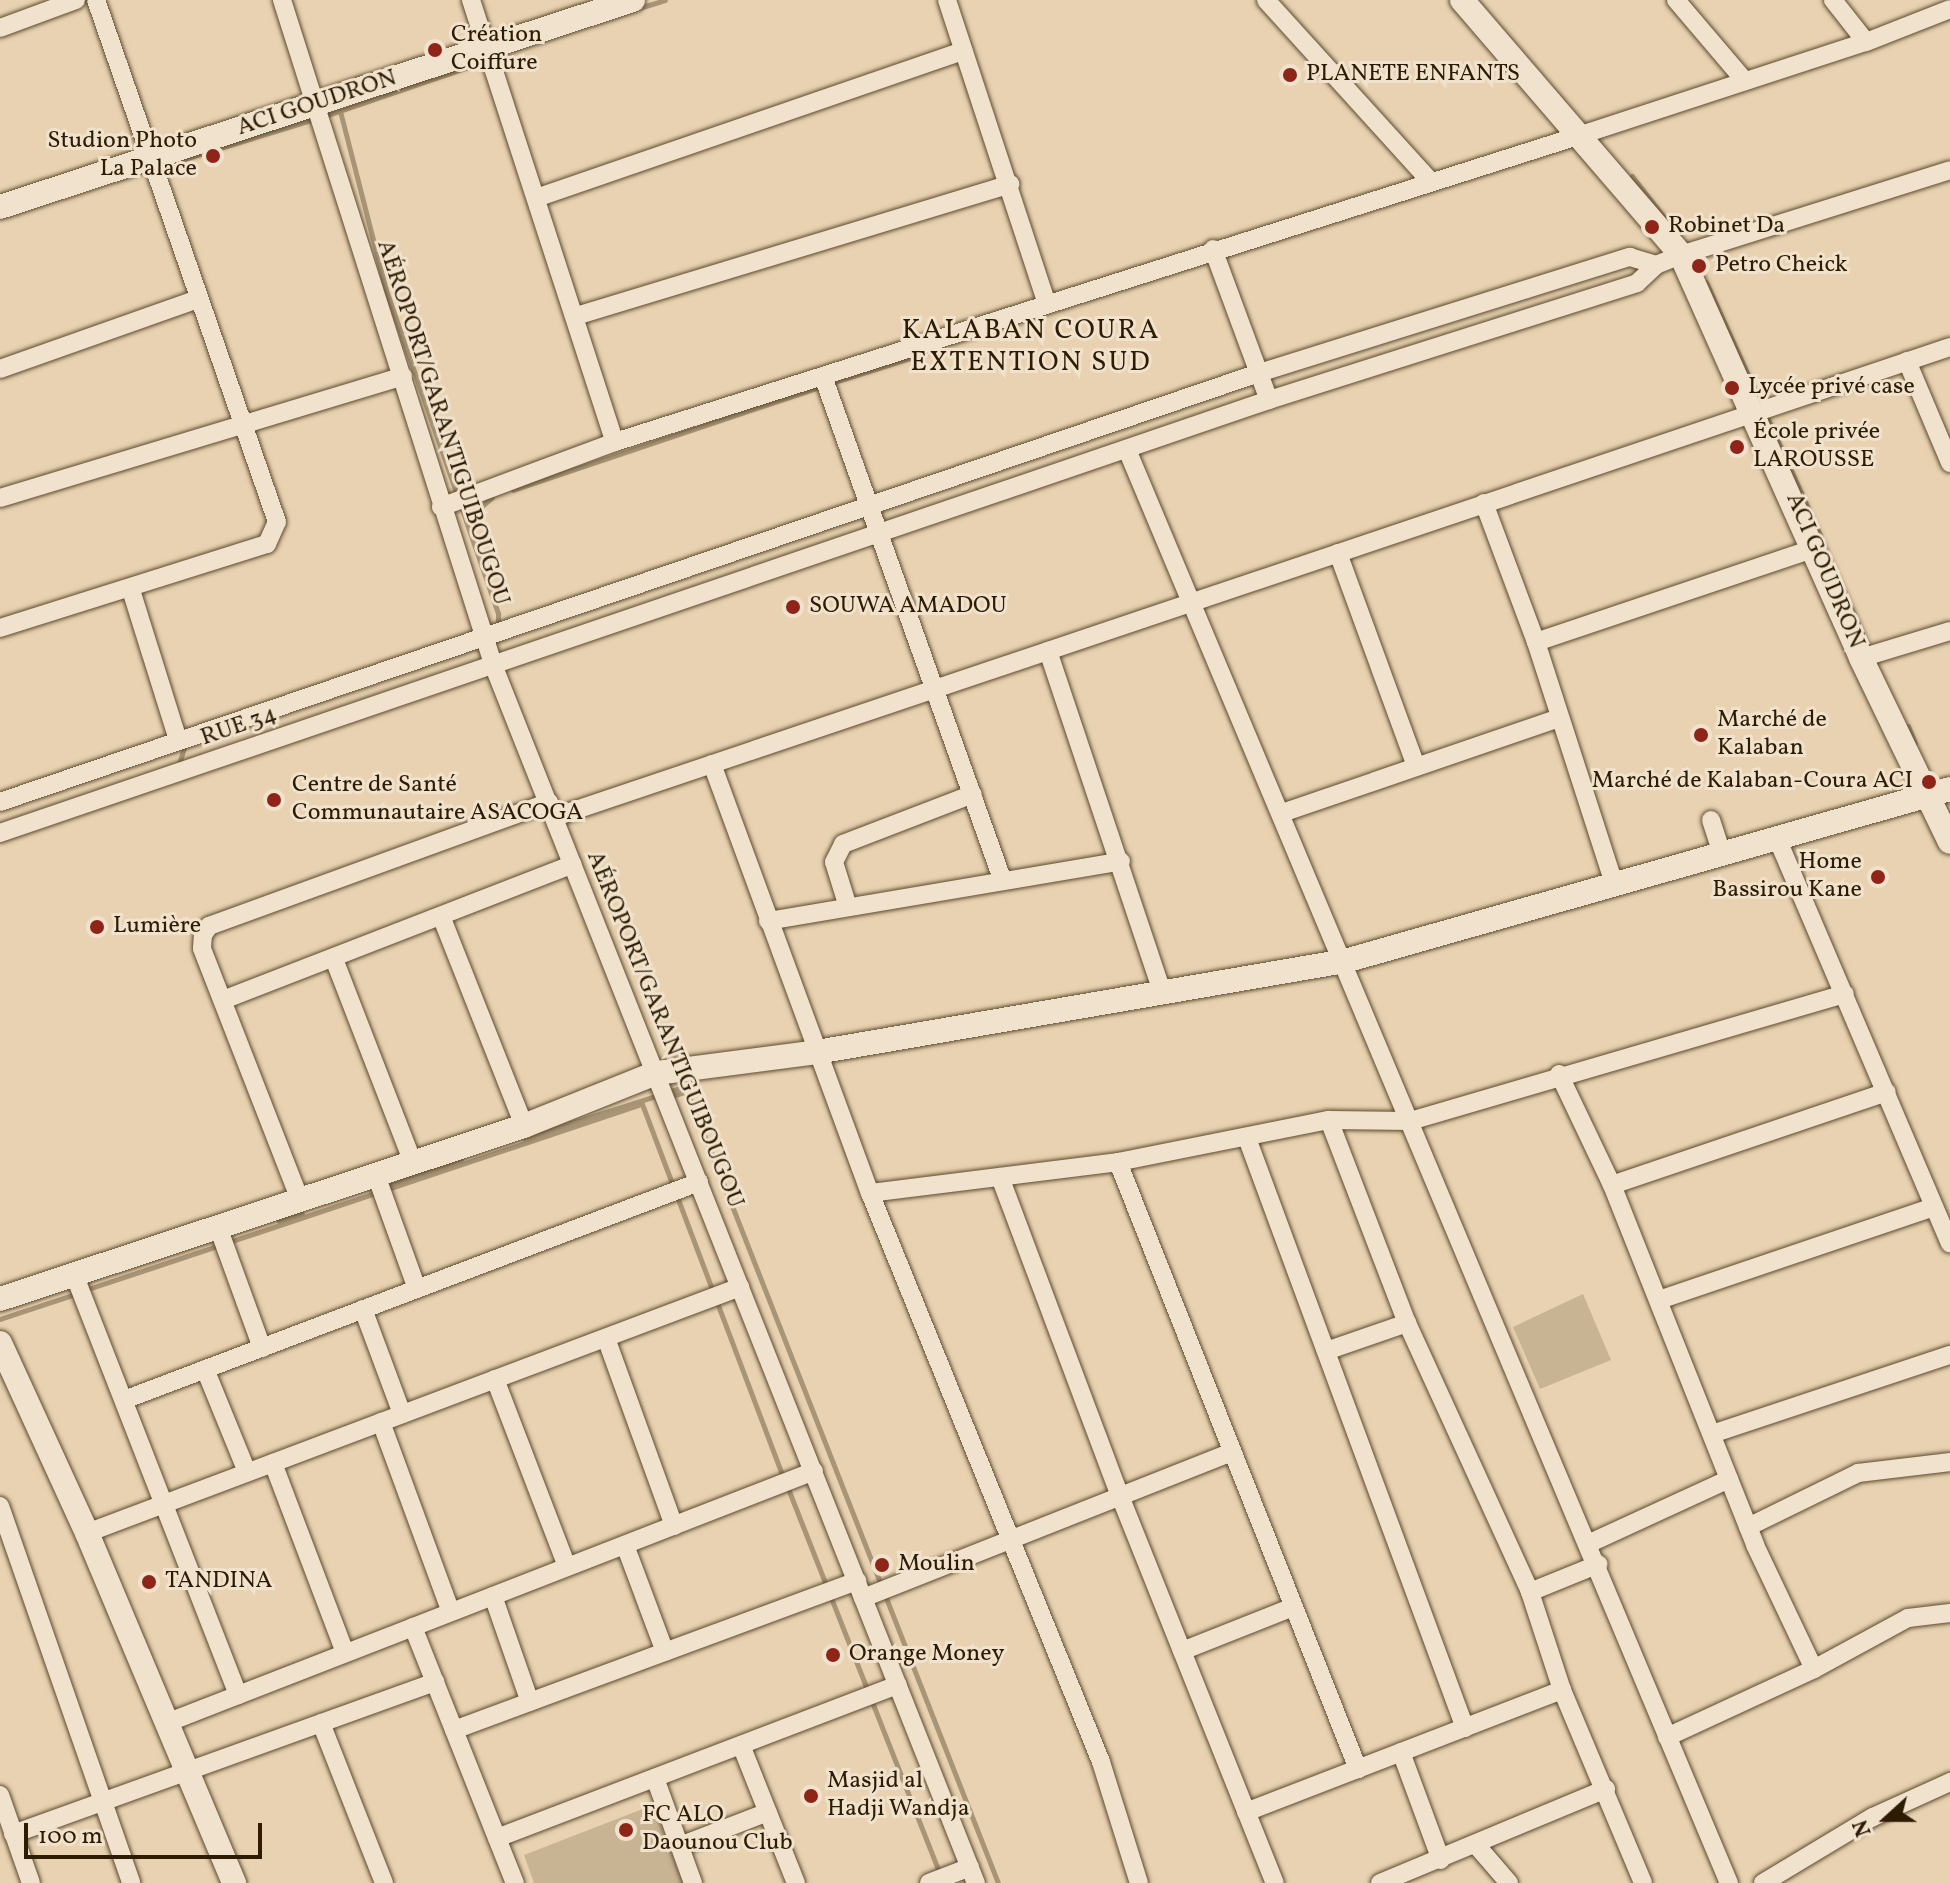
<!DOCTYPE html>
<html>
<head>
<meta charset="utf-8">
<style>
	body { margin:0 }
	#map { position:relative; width:1950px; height:1883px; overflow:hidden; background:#e8d2b1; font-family:Vollkorn,serif }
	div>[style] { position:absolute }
	.green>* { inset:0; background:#c8b393 }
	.stream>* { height:5px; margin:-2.5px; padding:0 2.5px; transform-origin:2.5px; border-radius:2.5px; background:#a89476 }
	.roads { filter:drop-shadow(0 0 2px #5c4a2e) drop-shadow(0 0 2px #5c4a2e) }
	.street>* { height:18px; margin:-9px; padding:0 9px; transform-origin:9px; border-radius:9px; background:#f0e2cc }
	.secondary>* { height:24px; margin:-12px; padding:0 12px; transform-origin:12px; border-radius:12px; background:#f0e2cc }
	.dots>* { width:22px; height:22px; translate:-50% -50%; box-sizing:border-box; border:4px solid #f0e2cc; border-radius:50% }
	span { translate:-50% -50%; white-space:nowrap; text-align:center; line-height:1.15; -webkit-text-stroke:6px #f0e2cc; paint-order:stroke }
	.poi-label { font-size:24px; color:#2d1c02 }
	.left { translate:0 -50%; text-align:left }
	.right { translate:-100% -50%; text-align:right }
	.street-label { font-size:24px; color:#2d1c02 }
	.quarter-label { font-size:28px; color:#2d1c02; letter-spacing:2px }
	.north { position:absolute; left:1846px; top:1779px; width:80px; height:80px; -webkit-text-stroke:6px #f0e2cc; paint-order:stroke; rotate:249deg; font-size:22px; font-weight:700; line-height:32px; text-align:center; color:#2d1c02 }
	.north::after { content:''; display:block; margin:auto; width:28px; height:36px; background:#2d1c02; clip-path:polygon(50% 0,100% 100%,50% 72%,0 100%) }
	.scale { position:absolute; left:24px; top:1823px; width:238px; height:36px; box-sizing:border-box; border:4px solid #2d1c02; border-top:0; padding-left:10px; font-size:24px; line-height:28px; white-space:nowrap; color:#2d1c02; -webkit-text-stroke:6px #f0e2cc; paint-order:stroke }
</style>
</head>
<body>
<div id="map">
	<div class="green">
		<div style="clip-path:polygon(1583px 1294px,1611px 1360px,1540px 1389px,1513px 1327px)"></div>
		<div style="clip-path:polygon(653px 1805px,683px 1883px,534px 1883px,524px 1855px)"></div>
	</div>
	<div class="stream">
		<div style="left:639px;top:8px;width:27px;rotate:-17deg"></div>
		<div style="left:340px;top:111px;width:185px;rotate:75.6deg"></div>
		<div style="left:386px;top:290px;width:343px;rotate:70.9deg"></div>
		<div style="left:498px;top:614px;width:12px;rotate:90deg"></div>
		<div style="left:325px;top:116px;width:170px;rotate:-18.9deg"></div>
		<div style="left:184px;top:159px;width:137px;rotate:-17deg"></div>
		<div style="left:1632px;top:176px;width:67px;rotate:52.3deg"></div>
		<div style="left:1706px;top:282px;width:286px;rotate:65.7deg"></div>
		<div style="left:831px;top:383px;width:86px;rotate:-17.6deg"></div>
		<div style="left:513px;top:490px;width:326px;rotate:-18.6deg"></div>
		<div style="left:467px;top:519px;width:33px;rotate:-41deg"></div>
		<div style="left:1908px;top:726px;width:18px;rotate:68deg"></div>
		<div style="left:179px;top:764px;width:21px;rotate:-73deg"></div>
		<div style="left:668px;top:1092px;width:16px;rotate:-18deg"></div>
		<div style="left:675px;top:1095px;width:9px;rotate:-18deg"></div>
		<div style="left:684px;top:1092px;width:9px;rotate:49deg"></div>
		<div style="left:690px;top:1099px;width:842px;rotate:68.55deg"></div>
		<div style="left:524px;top:1138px;width:142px;rotate:-17.7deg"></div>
		<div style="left:388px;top:1186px;width:78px;rotate:-20.3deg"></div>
		<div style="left:279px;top:1221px;width:24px;rotate:-17deg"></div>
		<div style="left:229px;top:1242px;width:435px;rotate:-18.5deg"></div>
		<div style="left:642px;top:1104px;width:399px;rotate:69.3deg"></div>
		<div style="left:85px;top:1290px;width:142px;rotate:-18.4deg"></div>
		<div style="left:0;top:1319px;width:79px;rotate:-18.4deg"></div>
		<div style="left:787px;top:1486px;width:418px;rotate:68.5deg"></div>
	</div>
	<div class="roads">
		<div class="street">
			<div style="left:282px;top:0;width:700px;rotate:72.37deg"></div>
			<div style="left:494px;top:667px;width:1308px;rotate:68.38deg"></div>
			<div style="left:471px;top:0;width:465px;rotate:72deg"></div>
			<div style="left:947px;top:0;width:320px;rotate:71.8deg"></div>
			<div style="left:1266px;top:0;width:246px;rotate:47.8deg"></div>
			<div style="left:1676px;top:0;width:106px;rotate:49.6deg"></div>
			<div style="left:1833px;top:0;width:53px;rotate:51.8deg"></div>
			<div style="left:0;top:28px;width:81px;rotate:-20.2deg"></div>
			<div style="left:539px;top:197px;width:449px;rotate:-19deg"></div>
			<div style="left:1213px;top:249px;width:161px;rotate:69.7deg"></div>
			<div style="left:576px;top:316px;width:454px;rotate:-16.9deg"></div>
			<div style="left:1907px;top:361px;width:111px;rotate:67.1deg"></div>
			<div style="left:0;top:369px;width:210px;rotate:-19.5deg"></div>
			<div style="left:824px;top:379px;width:531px;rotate:70.4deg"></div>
			<div style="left:1128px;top:452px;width:1552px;rotate:67.22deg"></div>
			<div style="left:0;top:498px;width:421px;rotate:-16.8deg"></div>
			<div style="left:1484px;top:503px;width:148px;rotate:69.5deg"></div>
			<div style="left:1536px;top:642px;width:254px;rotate:72.1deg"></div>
			<div style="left:441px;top:507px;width:186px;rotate:-20.5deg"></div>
			<div style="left:615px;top:442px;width:1010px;rotate:-17.63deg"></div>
			<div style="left:1578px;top:136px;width:303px;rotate:-18.1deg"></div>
			<div style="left:1866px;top:42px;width:90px;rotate:-21.4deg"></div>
			<div style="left:1338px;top:553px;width:227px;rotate:69.9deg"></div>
			<div style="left:131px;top:590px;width:157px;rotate:72.6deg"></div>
			<div style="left:0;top:628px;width:280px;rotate:-17.5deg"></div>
			<div style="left:267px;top:544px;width:24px;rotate:-66deg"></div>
			<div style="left:277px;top:522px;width:552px;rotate:-109.12deg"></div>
			<div style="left:1536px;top:642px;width:294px;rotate:-18.6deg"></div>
			<div style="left:1048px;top:651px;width:360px;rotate:71.5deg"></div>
			<div style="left:1861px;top:658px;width:93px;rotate:-16.9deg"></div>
			<div style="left:712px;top:764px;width:457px;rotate:69.8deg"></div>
			<div style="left:870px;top:1193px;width:614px;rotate:67.9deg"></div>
			<div style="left:1101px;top:1762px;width:127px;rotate:72.6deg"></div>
			<div style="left:0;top:802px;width:1330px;rotate:-18.82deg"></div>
			<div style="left:1259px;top:373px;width:389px;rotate:-17.4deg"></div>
			<div style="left:1630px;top:257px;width:27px;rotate:17deg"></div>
			<div style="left:1282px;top:813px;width:293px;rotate:-18.9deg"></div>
			<div style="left:555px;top:817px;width:1472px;rotate:-18.62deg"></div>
			<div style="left:1711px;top:820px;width:35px;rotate:72deg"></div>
			<div style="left:0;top:833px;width:1341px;rotate:-18.84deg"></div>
			<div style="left:1269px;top:400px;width:386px;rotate:-17.6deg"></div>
			<div style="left:1637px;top:283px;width:26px;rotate:-43deg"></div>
			<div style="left:1656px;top:265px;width:27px;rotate:-22deg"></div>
			<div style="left:1681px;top:255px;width:282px;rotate:-17.5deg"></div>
			<div style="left:1777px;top:838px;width:441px;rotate:66.9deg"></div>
			<div style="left:848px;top:907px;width:47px;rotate:-107.3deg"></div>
			<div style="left:834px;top:862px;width:20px;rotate:-63deg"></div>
			<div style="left:843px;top:844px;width:139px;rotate:-21deg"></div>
			<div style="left:441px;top:916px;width:226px;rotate:68.4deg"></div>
			<div style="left:768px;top:921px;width:358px;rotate:-9.6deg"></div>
			<div style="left:334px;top:959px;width:219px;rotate:68.8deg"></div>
			<div style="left:223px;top:1000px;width:375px;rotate:-21.2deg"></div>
			<div style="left:1559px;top:1074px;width:123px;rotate:64.5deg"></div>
			<div style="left:1612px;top:1185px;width:387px;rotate:68.3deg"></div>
			<div style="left:1755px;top:1545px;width:137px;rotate:64.6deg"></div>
			<div style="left:1329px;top:1120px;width:217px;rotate:69deg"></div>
			<div style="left:1247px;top:1138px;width:629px;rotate:69.72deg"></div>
			<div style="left:1118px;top:1162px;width:653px;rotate:68.43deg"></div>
			<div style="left:376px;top:1175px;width:121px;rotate:70.2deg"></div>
			<div style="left:1000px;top:1177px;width:341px;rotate:69.4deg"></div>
			<div style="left:1120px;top:1496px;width:417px;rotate:68.2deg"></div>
			<div style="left:1612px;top:1185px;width:290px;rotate:-18.7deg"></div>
			<div style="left:870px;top:1193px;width:250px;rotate:-7.1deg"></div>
			<div style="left:1118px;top:1162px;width:215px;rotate:-11.3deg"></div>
			<div style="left:1329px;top:1120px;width:81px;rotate:0.7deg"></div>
			<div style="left:1410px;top:1121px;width:453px;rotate:-16.3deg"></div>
			<div style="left:300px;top:1200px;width:270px;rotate:-111.3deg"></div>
			<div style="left:202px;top:948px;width:13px;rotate:-86deg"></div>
			<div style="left:203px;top:935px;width:11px;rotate:-56deg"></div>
			<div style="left:209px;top:926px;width:362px;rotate:-20deg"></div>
			<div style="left:218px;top:1227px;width:129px;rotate:70deg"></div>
			<div style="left:74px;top:1274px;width:452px;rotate:68.7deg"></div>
			<div style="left:1659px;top:1300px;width:290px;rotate:-18.7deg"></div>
			<div style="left:363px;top:1309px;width:112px;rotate:69.6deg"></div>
			<div style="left:606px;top:1338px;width:200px;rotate:70.1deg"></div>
			<div style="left:1326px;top:1351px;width:86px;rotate:-19.1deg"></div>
			<div style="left:1407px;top:1323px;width:296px;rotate:65.4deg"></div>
			<div style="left:1530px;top:1592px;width:103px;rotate:71.9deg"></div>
			<div style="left:1562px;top:1690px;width:209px;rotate:67.2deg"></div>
			<div style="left:205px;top:1369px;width:111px;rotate:67.8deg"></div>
			<div style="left:495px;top:1379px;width:201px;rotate:69deg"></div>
			<div style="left:124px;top:1400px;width:615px;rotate:-20.76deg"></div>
			<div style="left:381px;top:1422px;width:202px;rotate:69.8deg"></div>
			<div style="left:1712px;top:1434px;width:251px;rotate:-18.4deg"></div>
			<div style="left:273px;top:1463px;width:203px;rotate:69.2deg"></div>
			<div style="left:0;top:1506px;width:399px;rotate:70.8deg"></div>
			<div style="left:1748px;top:1527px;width:123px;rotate:-26.1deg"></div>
			<div style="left:1858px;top:1473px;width:93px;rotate:-6.8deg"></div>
			<div style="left:87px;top:1533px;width:698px;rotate:-20.64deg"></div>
			<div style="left:1590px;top:1543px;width:153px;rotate:-24.7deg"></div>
			<div style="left:625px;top:1545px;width:114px;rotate:69.5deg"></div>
			<div style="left:1530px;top:1592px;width:74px;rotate:-22.1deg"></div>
			<div style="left:493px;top:1596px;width:112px;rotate:70.8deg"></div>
			<div style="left:863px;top:1598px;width:397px;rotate:-21.6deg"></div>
			<div style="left:413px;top:1627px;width:276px;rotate:68.3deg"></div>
			<div style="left:1182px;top:1651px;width:119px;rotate:-21.6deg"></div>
			<div style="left:169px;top:1722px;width:692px;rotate:-21.26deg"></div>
			<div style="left:321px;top:1723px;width:172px;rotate:68.5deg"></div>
			<div style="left:454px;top:1730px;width:430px;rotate:-20.3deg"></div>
			<div style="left:1667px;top:1737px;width:162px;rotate:-24.8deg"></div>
			<div style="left:1814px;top:1669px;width:107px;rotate:-28.5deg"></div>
			<div style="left:1908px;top:1618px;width:42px;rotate:-6.8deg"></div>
			<div style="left:741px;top:1745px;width:149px;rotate:68.3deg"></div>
			<div style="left:1401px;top:1752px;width:115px;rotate:69.7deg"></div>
			<div style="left:655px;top:1778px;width:112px;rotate:70.1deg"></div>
			<div style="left:0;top:1795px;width:93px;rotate:70.6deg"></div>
			<div style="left:1246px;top:1812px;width:339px;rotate:-21.1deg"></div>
			<div style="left:13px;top:1834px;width:449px;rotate:-19.8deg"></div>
			<div style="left:497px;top:1838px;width:429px;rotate:-20.9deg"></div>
			<div style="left:680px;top:1846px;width:94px;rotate:-21.1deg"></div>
			<div style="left:1477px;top:1846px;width:49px;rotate:49.1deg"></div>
			<div style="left:929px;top:1883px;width:44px;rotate:-21.3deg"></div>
			<div style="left:1380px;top:1883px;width:245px;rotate:-22.6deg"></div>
			<div style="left:1763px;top:1883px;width:128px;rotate:-31deg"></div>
			<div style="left:1873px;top:1817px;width:85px;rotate:-24.4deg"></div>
		</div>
		<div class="secondary">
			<div style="left:1462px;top:0;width:336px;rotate:49.3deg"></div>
			<div style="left:1681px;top:255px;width:441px;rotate:65.9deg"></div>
			<div style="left:1861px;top:658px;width:204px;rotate:64.2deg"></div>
			<div style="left:0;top:207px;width:666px;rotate:-18.11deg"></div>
			<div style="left:0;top:1299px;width:552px;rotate:-18.27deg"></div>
			<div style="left:524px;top:1126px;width:142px;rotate:-21.9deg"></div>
			<div style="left:656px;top:1073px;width:162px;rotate:-7.4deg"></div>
			<div style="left:817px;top:1052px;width:536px;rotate:-9.78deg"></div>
			<div style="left:1345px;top:961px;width:629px;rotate:-15.87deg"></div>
			<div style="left:0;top:1343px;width:209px;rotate:65.4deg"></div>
			<div style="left:87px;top:1533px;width:380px;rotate:67.2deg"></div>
		</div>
	</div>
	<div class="dots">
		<div style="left:435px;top:50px;background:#8f2418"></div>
		<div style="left:1290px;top:75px;background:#8f2418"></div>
		<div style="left:213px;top:156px;background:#8f2418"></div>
		<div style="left:1652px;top:227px;background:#8f2418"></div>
		<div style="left:1699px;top:266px;background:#8f2418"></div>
		<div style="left:1732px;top:388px;background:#8f2418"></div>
		<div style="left:1737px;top:447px;background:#8f2418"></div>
		<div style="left:793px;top:607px;background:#8f2418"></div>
		<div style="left:1701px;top:735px;background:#8f2418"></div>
		<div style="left:1929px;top:782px;background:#8f2418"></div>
		<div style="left:274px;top:800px;background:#8f2418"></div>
		<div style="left:1878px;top:877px;background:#8f2418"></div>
		<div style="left:97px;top:927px;background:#8f2418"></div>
		<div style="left:882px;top:1565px;background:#8f2418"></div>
		<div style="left:149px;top:1582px;background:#8f2418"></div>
		<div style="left:833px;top:1655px;background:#8f2418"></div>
		<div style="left:811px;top:1796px;background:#8f2418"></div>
		<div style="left:626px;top:1830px;background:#8f2418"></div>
	</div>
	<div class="poi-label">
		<span class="left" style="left:451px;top:50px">Création<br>Coiffure</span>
		<span class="left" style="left:1306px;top:75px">PLANETE ENFANTS</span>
		<span class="right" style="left:197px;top:156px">Studion Photo<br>La Palace</span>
		<span class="left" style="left:1668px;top:227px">Robinet Da</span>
		<span class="left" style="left:1715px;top:266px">Petro Cheick</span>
		<span class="left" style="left:1748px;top:388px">Lycée privé case</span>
		<span class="left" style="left:1753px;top:447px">École privée<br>LAROUSSE</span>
		<span class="left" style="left:809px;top:607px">SOUWA AMADOU</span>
		<span class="left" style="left:1717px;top:735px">Marché de<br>Kalaban</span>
		<span class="right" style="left:1913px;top:782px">Marché de Kalaban-Coura ACI</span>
		<span class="left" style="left:292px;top:800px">Centre de Santé<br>Communautaire ASACOGA</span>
		<span class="right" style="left:1862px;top:877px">Home<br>Bassirou Kane</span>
		<span class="left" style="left:113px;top:927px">Lumière</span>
		<span class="left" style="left:898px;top:1565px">Moulin</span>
		<span class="left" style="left:165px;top:1582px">TANDINA</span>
		<span class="left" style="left:849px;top:1655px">Orange Money</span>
		<span class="left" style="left:827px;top:1796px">Masjid al<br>Hadji Wandja</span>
		<span class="left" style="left:642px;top:1830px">FC ALO<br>Daounou Club</span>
	</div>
	<div class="street-label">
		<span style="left:317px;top:104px;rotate:-18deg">ACI GOUDRON</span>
		<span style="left:442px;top:423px;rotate:72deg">AÉROPORT/GARANTIGUIBOUGOU</span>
		<span style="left:1824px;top:571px;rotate:67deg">ACI GOUDRON</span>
		<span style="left:239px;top:727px;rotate:-19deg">RUE 34</span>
		<span style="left:664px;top:1030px;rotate:68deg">AÉROPORT/GARANTIGUIBOUGOU</span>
	</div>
	<div class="quarter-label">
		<span style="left:1031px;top:347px">KALABAN COURA<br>EXTENTION SUD</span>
	</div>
	<div class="north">N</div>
	<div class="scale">100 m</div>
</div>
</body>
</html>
